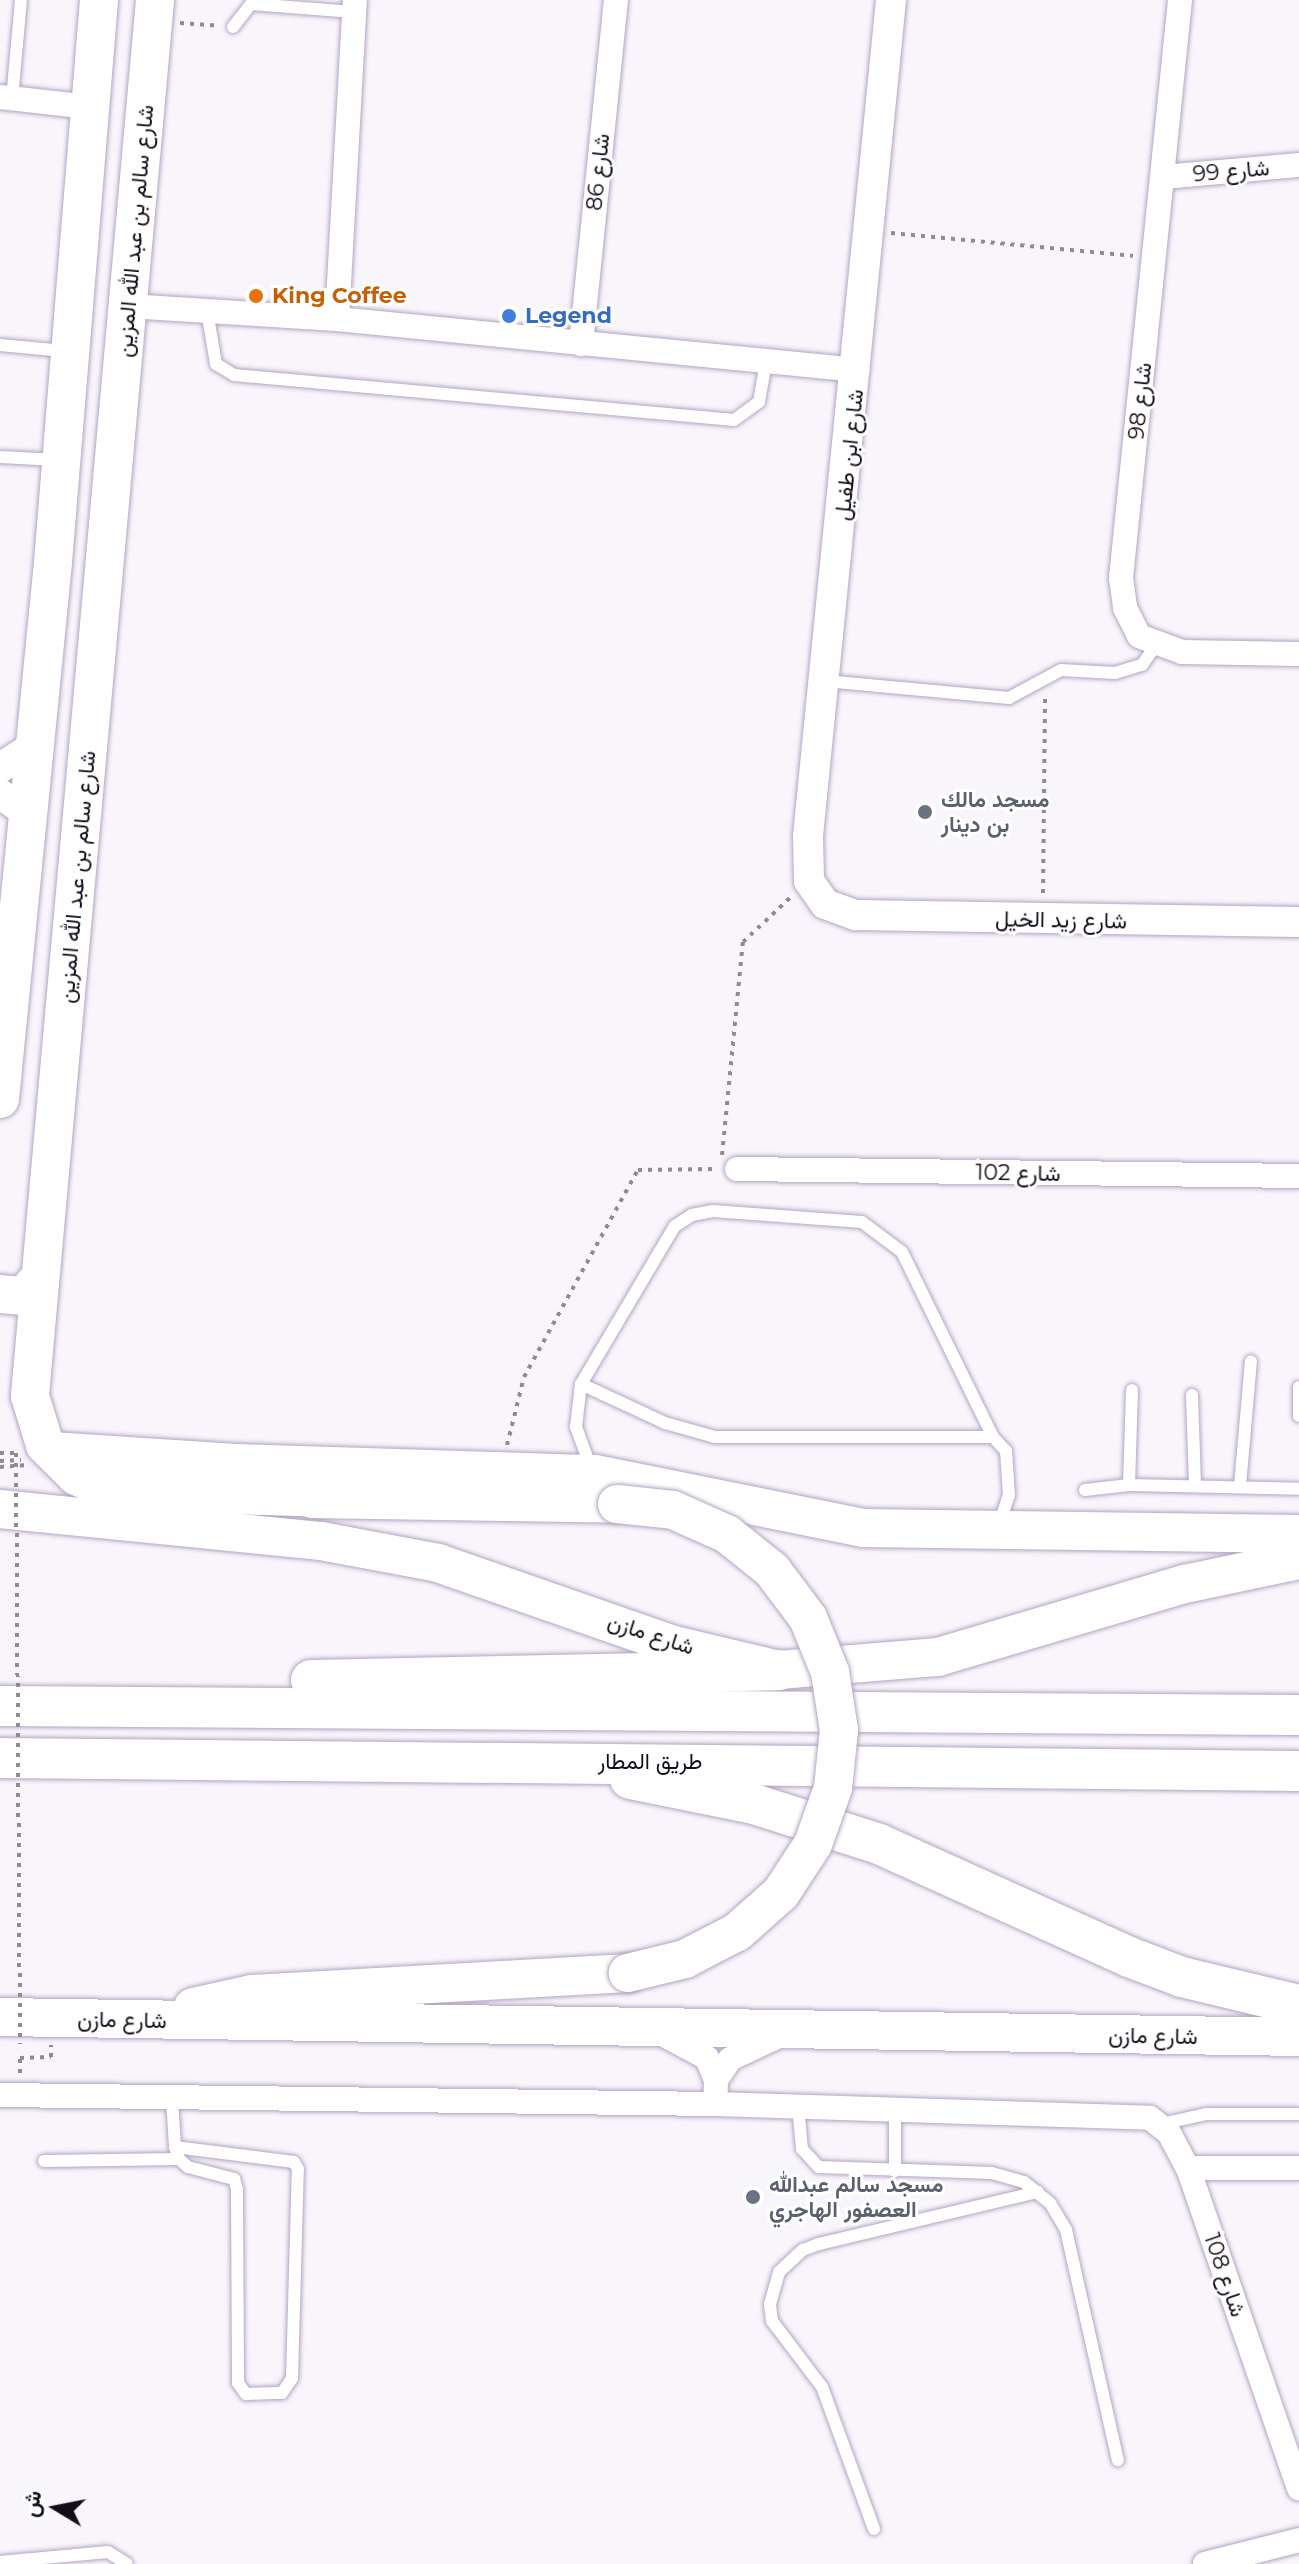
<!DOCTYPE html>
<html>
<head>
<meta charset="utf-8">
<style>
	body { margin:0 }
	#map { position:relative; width:1299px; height:2564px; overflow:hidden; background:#f8f5fb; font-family:Montserrat,Vazirmatn,sans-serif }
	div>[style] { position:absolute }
	.path>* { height:4px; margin-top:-2px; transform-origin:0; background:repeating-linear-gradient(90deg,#8f8b93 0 4px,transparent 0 10px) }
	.roads { filter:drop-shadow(0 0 2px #b4a4c2) drop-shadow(0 0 2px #b4a4c2) }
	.service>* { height:12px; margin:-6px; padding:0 6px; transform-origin:6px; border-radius:6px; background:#fff }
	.minor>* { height:24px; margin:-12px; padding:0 12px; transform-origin:12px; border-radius:12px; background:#fff }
	.tertiary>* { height:30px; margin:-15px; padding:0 15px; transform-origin:15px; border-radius:15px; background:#fff }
	.primary>* { height:38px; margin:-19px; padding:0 19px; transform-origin:19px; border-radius:19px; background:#fff }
	.trunk>* { height:40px; margin:-20px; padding:0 20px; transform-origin:20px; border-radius:20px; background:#fff }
	.path-bridge>* { height:4px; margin-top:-2px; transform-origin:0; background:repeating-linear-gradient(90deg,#8f8b93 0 4px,transparent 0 10px) }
	.bridges { filter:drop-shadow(0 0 2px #b4a4c2) drop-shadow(0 0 2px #b4a4c2) }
	.primary-bridge>* { height:38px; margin:-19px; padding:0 19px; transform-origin:19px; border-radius:19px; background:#fff }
	.dots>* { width:22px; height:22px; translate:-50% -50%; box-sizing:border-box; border:4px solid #fff; border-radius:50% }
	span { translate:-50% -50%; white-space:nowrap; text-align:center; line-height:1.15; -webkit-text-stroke:6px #fff; paint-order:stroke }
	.street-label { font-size:22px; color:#120d17 }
	.food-label { font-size:22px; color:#c56008; font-weight:700 }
	.left { translate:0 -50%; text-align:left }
	.shop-label { font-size:22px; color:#366cbe; font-weight:700 }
	.worship-label { font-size:22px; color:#5b616d; font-weight:700 }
	.north { position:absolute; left:16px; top:2468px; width:80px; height:80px; -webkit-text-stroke:6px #fff; paint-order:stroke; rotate:280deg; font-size:22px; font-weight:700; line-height:32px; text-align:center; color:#120d17 }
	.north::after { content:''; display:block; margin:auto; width:28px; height:36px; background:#120d17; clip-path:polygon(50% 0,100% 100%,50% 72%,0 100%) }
</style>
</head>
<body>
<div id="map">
	<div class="path">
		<div style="left:180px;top:23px;width:39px;rotate:4deg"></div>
		<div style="left:891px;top:233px;width:243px;rotate:5.4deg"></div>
		<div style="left:1043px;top:893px;width:195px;rotate:-89.4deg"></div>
		<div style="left:722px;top:1155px;width:214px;rotate:-84.4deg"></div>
		<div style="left:743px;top:942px;width:66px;rotate:-43.2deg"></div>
		<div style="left:507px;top:1445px;width:70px;rotate:-76deg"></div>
		<div style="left:524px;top:1377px;width:236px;rotate:-61.2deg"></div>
		<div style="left:638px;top:1170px;width:77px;rotate:-0.7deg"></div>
		<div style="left:0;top:1453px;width:16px"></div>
		<div style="left:0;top:1461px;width:21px;rotate:-3deg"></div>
		<div style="left:0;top:1467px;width:27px;rotate:-4deg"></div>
		<div style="left:20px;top:2073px;width:15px;rotate:-90deg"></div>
		<div style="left:20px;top:2058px;width:31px;rotate:-2deg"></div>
		<div style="left:51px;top:2057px;width:12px;rotate:-90deg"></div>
	</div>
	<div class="roads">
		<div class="service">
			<div style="left:233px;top:27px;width:29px;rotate:-52deg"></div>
			<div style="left:251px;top:4px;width:103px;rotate:4.4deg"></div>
			<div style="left:12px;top:99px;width:99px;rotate:-84.8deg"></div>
			<div style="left:207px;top:311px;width:54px;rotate:80.4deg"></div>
			<div style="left:216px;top:364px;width:21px;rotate:31deg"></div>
			<div style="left:234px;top:375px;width:502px;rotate:5.14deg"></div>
			<div style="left:734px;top:420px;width:31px;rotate:-36deg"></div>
			<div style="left:759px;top:402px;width:41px;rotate:-80.1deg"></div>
			<div style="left:0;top:345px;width:64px;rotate:5.4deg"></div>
			<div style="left:0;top:457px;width:58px;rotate:3deg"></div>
			<div style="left:825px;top:681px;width:185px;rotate:5.3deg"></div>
			<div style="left:1009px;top:698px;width:59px;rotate:-28.3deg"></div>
			<div style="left:1061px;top:670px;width:54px;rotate:3.2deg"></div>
			<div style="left:1115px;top:673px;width:28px;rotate:-17deg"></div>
			<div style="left:1142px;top:665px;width:24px;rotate:-55deg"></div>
			<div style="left:581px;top:1384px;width:93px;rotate:24.9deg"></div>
			<div style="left:665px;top:1423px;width:52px;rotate:15.6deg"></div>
			<div style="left:715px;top:1437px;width:278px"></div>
			<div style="left:1299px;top:1387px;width:29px;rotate:90deg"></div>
			<div style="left:1192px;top:1395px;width:91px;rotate:88.1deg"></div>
			<div style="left:591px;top:1468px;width:44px;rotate:-110.1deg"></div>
			<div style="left:576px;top:1427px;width:43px;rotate:-83.4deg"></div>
			<div style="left:581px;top:1384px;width:184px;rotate:-59.3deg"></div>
			<div style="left:675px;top:1226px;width:20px;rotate:-33deg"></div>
			<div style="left:692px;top:1215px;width:21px;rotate:-11deg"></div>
			<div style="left:713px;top:1211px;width:149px;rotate:4.2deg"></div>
			<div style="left:862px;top:1222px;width:50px;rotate:36.9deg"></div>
			<div style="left:902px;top:1252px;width:206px;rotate:63.8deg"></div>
			<div style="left:993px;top:1437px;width:19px;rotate:47deg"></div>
			<div style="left:1006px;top:1451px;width:44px;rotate:86.1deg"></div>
			<div style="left:1009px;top:1495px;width:31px;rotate:109deg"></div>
			<div style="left:1129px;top:1485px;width:95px;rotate:-88.2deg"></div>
			<div style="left:1240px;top:1486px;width:125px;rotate:-85deg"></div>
			<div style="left:1085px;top:1490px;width:44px;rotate:-6.5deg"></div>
			<div style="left:1129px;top:1485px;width:170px;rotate:1.3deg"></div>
			<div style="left:172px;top:2098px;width:49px;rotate:86.5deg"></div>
			<div style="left:175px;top:2147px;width:13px;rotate:72deg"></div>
			<div style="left:179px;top:2159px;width:12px;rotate:42deg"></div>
			<div style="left:188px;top:2167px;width:48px;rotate:14.6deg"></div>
			<div style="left:234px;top:2179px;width:10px;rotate:73deg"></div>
			<div style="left:237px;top:2189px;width:194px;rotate:89.7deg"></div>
			<div style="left:238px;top:2383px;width:14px;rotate:54deg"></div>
			<div style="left:246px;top:2394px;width:36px;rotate:-2deg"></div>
			<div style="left:282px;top:2393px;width:18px;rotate:-56deg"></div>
			<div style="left:292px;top:2378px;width:209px;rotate:-88.4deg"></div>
			<div style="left:298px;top:2169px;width:8px;rotate:-120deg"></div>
			<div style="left:294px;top:2162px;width:120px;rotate:-172.8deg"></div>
			<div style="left:798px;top:2106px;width:43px;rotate:84.7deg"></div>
			<div style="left:802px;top:2149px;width:25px;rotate:47deg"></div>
			<div style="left:819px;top:2167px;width:173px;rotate:2deg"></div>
			<div style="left:992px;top:2173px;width:33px;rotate:16deg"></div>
			<div style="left:1024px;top:2182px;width:33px;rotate:39deg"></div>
			<div style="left:1050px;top:2203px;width:31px;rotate:59deg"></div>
			<div style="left:1066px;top:2230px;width:236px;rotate:77.3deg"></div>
			<div style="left:895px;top:2109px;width:62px;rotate:90deg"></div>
			<div style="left:1161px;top:2124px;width:46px;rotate:-12.5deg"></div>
			<div style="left:1206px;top:2114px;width:93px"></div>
			<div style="left:44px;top:2161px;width:135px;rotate:-0.8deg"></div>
			<div style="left:874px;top:2529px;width:151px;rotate:-110.1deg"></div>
			<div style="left:822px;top:2387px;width:83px;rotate:-127.1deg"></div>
			<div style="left:772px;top:2321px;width:17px;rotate:-97deg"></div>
			<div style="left:770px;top:2304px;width:33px;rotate:-74deg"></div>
			<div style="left:779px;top:2272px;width:33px;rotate:-43deg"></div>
			<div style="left:803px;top:2250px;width:17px;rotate:-21deg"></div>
			<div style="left:819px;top:2244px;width:225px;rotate:-13.4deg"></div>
			<div style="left:0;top:2562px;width:108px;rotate:-5.3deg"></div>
			<div style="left:108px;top:2552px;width:22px;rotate:32deg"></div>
		</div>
		<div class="minor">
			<div style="left:1180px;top:0;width:581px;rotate:95.83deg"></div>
			<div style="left:1121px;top:578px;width:30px;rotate:82deg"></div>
			<div style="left:1125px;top:608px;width:31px;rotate:63deg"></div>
			<div style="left:1139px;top:636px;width:46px;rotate:20.4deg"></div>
			<div style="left:1182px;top:652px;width:117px;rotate:1deg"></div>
			<div style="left:0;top:97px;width:90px;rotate:6.4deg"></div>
			<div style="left:1164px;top:177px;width:136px;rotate:-5.1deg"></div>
			<div style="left:128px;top:306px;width:209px;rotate:3.6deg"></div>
			<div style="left:337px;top:319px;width:523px;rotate:5.59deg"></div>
			<div style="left:337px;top:319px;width:320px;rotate:-86.8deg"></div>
			<div style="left:581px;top:344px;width:346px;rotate:-84.2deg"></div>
			<div style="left:737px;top:1169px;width:562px;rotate:0.71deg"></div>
			<div style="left:664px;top:2035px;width:49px;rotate:28.1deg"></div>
			<div style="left:707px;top:2058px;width:24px;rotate:68deg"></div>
			<div style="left:716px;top:2080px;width:24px;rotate:92deg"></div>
			<div style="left:716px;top:2080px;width:25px;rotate:-56deg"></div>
			<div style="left:730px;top:2059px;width:56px;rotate:-25.2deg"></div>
			<div style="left:0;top:2095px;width:715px;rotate:0.72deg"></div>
			<div style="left:715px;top:2104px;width:435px;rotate:1.8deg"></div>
			<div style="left:1150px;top:2118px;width:24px;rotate:38deg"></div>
			<div style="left:1169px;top:2133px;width:40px;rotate:62deg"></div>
			<div style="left:1188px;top:2168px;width:339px;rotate:70.9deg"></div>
			<div style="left:1188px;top:2168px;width:111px"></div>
			<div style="left:1205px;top:2564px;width:97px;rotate:-14.3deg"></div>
		</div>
		<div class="tertiary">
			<div style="left:891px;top:0;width:840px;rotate:95.67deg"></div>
			<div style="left:808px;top:836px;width:45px;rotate:88.7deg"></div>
			<div style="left:809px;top:881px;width:28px;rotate:55deg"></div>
			<div style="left:825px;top:904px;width:33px;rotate:20deg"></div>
			<div style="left:856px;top:915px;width:443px;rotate:0.9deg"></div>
			<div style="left:0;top:768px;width:37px;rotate:-33deg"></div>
			<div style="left:0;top:794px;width:30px;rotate:34deg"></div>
		</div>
		<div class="primary">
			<div style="left:155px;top:0;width:1402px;rotate:95.12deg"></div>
			<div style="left:30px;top:1396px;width:51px;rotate:73deg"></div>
			<div style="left:45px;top:1445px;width:44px;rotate:45deg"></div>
			<div style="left:76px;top:1476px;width:24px;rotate:24deg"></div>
			<div style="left:98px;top:1486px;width:24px;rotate:15deg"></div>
			<div style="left:121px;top:1492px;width:214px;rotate:1.6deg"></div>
			<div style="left:0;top:1099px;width:540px;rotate:-84.36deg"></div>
			<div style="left:53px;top:562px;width:564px;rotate:-85.32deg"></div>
			<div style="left:0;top:1294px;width:24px;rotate:5deg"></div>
			<div style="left:24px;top:1296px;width:25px;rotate:-50deg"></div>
			<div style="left:51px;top:1451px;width:185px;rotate:3.7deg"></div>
			<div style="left:236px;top:1463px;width:359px;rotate:1.8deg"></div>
			<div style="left:595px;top:1474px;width:273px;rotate:11.4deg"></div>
			<div style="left:863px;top:1528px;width:436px;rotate:0.8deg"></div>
			<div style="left:312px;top:1499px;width:305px;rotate:0.9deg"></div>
			<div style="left:0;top:1509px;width:323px;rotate:5.7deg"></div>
			<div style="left:321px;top:1541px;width:119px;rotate:10.6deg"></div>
			<div style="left:438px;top:1563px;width:250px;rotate:19.2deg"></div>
			<div style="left:674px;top:1645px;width:108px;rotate:13.4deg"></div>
			<div style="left:779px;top:1670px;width:160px;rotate:-4.7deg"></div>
			<div style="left:938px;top:1657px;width:258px;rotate:-16.5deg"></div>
			<div style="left:1185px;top:1584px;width:116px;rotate:-11.9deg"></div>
			<div style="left:193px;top:2007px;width:60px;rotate:-12.4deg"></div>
			<div style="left:252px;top:1994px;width:377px;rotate:-3.2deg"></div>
			<div style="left:0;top:2017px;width:1299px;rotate:0.88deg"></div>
		</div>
		<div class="trunk">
			<div style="left:311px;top:1680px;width:468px;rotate:-1.2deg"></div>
			<div style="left:0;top:1706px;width:1299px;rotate:0.4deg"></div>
			<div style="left:0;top:1758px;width:1299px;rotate:0.57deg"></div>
			<div style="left:630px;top:1779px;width:126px;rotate:11.4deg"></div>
			<div style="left:754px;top:1804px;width:131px;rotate:17.7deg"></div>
			<div style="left:879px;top:1844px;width:274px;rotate:24.3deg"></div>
			<div style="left:1129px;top:1957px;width:57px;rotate:20.7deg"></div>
			<div style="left:1182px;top:1977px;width:120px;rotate:13.5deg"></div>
		</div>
	</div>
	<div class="path-bridge">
		<div style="left:16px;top:1453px;width:591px;rotate:89.61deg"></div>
	</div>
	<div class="bridges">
		<div class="primary-bridge">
			<div style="left:617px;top:1504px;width:56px;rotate:6.1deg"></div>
			<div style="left:673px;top:1510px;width:59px;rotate:24deg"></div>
			<div style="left:727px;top:1534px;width:58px;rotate:38.7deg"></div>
			<div style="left:772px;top:1570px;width:60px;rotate:53.1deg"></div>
			<div style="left:808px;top:1618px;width:58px;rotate:67.8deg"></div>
			<div style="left:830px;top:1672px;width:59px;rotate:81.2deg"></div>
			<div style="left:839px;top:1730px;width:58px;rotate:95.9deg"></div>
			<div style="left:833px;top:1788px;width:59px;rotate:109.7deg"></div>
			<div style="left:813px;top:1844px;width:59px;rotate:123.1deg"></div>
			<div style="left:781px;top:1893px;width:59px;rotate:138.4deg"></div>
			<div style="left:737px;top:1932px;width:59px;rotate:152.6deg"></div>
			<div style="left:685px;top:1959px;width:59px;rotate:166.2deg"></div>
		</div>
	</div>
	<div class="dots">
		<div style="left:256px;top:296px;background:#e8710a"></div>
		<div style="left:509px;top:316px;background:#3f7fe0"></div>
		<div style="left:925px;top:812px;background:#6b7280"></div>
		<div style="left:753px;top:2197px;background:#6b7280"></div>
	</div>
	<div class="street-label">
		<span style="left:1231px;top:171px;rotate:-5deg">شارع 99</span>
		<span style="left:598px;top:172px;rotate:-84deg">شارع 86</span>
		<span style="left:135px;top:231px;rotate:-85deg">شارع سالم بن عبد الله المزين</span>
		<span style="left:1140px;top:401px;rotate:-84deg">شارع 98</span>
		<span style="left:849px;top:455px;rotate:-84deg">شارع ابن طفيل</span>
		<span style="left:77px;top:877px;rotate:-85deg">شارع سالم بن عبد الله المزين</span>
		<span style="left:1061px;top:920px;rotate:1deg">شارع زيد الخيل</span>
		<span style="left:1018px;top:1173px;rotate:1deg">شارع 102</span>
		<span style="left:651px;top:1634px;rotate:18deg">شارع مازن</span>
		<span style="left:650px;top:1762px">طريق المطار</span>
		<span style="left:122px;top:2020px;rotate:1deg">شارع مازن</span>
		<span style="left:1153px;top:2036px;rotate:1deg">شارع مازن</span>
		<span style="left:1225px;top:2275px;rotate:71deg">شارع 108</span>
	</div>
	<div class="food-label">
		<span class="left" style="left:272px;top:296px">King Coffee</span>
	</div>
	<div class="shop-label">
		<span class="left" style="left:525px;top:316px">Legend</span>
	</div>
	<div class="worship-label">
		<span class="left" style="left:941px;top:812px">مسجد مالك<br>بن دينار</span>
		<span class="left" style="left:769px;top:2197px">مسجد سالم عبدالله<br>العصفور الهاجري</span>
	</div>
	<div class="north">ش</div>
</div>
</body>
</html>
